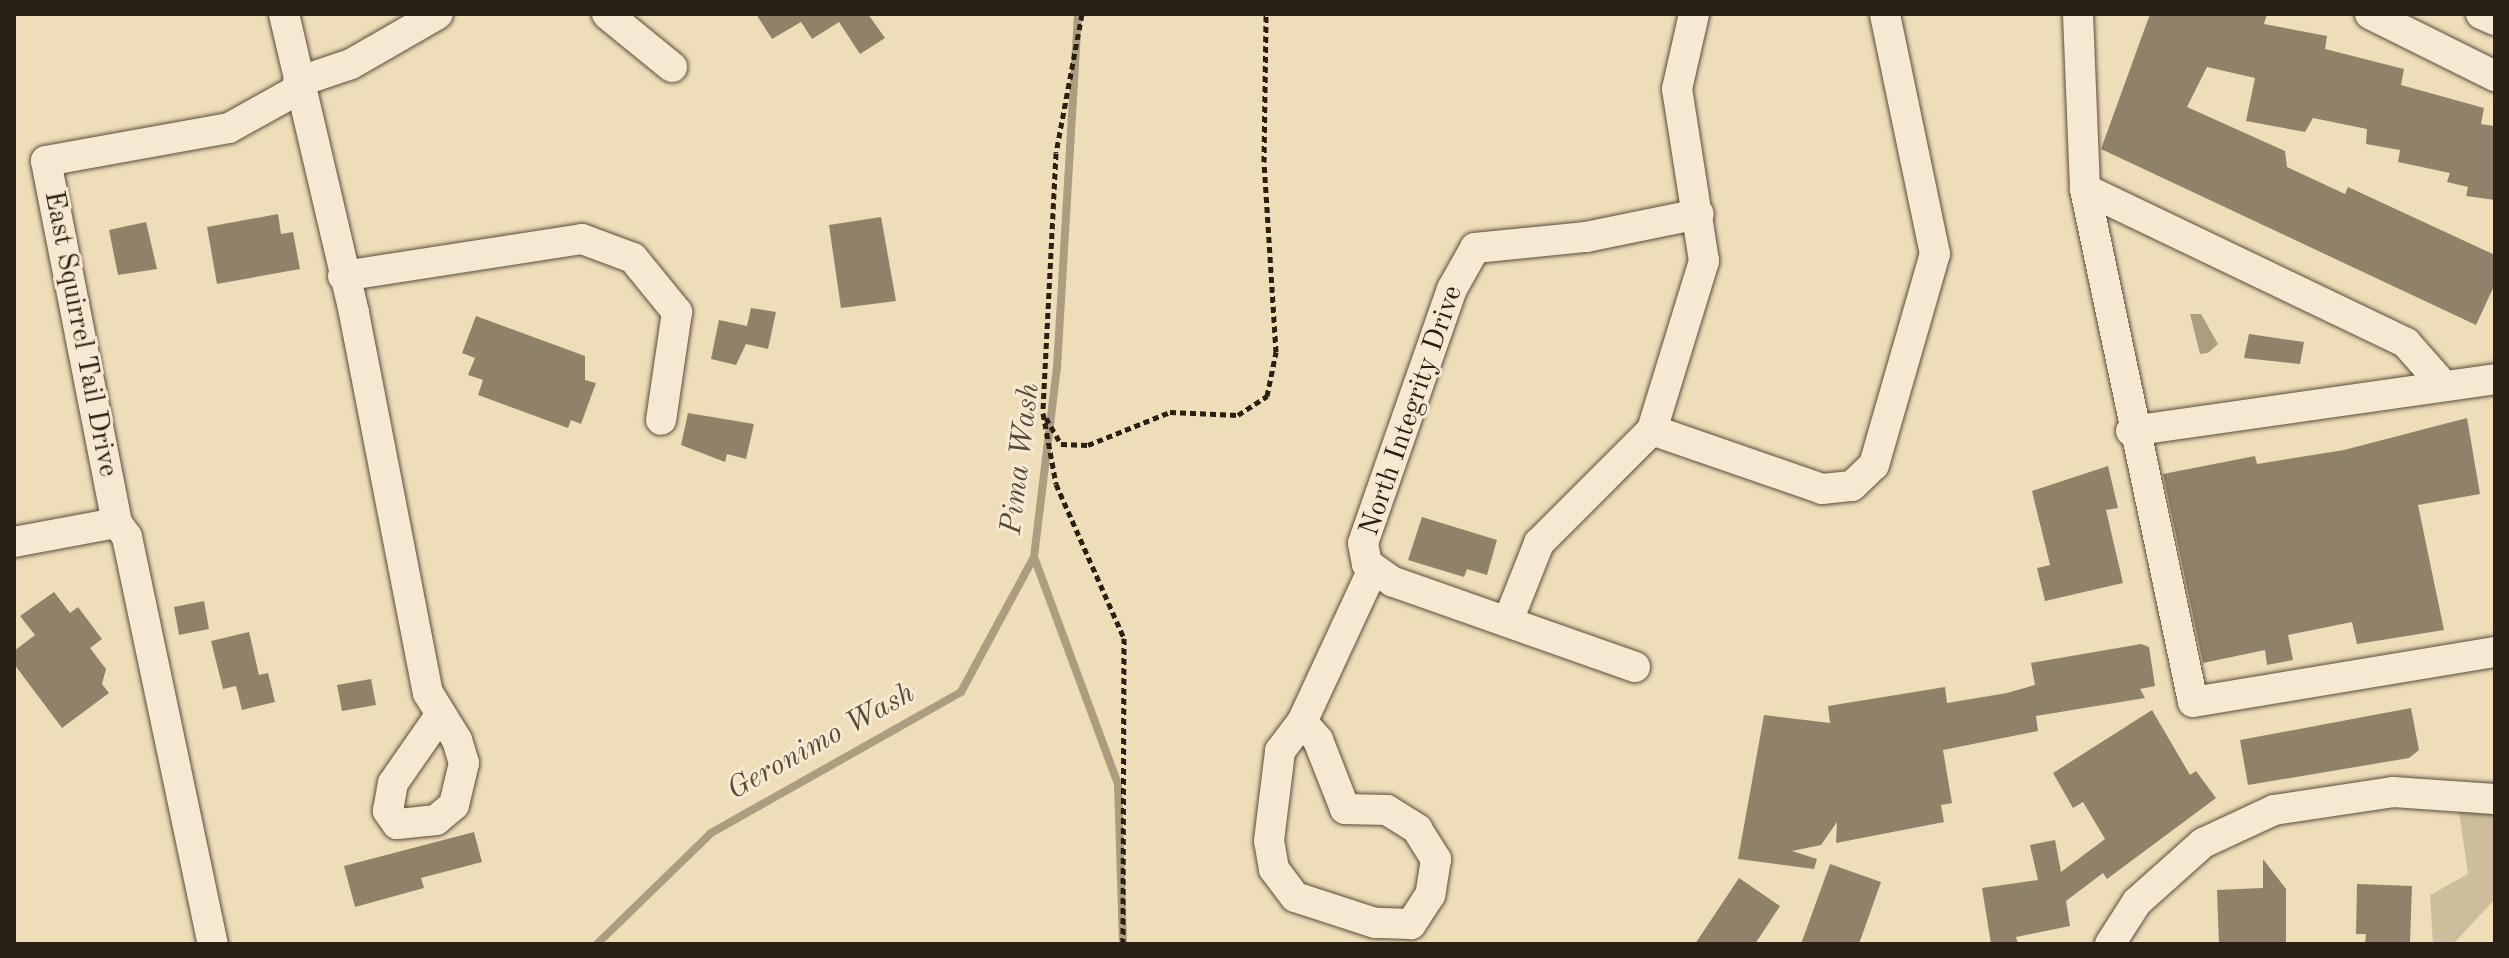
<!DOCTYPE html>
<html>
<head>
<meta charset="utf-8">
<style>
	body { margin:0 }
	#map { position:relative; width:2509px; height:958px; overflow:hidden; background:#efddb9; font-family:"Old Standard TT",serif }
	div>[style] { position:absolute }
	.green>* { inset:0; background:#cdbd9d }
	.water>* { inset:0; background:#ac9c80 }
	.stream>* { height:8px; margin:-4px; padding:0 4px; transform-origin:4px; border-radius:4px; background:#ac9c80 }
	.building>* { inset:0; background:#908269 }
	.path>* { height:5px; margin-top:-2.5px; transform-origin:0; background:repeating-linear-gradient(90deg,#291f12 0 6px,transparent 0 10px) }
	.roads { filter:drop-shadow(0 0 2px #5a4e3c) drop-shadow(0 0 2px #5a4e3c) }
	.minor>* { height:30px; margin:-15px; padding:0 15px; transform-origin:15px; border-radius:15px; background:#f5e9d2 }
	span { translate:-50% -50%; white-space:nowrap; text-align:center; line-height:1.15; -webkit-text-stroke:6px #f5e9d2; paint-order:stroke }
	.street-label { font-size:28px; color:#291f12 }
	.water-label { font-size:30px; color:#574b38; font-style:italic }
	.frame { position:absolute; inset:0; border:16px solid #291f12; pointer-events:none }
</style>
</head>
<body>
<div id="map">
	<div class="green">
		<div style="clip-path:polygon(2459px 811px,2495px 815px,2495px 899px,2453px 944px,2433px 944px,2430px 895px,2468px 874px)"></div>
	</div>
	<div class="water">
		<div style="clip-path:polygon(2190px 314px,2201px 314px,2218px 344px,2208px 353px,2200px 354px)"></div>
	</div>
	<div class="stream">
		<div style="left:1078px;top:14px;width:354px;rotate:93.4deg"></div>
		<div style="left:1057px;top:367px;width:191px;rotate:96.9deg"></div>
		<div style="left:1034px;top:557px;width:242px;rotate:69.7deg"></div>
		<div style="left:1118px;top:784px;width:160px;rotate:88.2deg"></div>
		<div style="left:597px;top:944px;width:159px;rotate:-44.2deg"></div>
		<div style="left:711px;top:833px;width:287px;rotate:-29.4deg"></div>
		<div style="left:961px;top:692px;width:153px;rotate:-61.6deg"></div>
	</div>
	<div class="building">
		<div style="clip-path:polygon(756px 14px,868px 14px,885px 38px,860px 54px,839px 22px,812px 39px,801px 22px,772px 39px)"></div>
		<div style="clip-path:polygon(2150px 14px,2267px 14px,2264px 24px,2327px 36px,2325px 49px,2404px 69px,2401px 85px,2484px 108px,2481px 124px,2494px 126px,2495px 200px,2466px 196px,2468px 187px,2447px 182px,2450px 173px,2398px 162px,2400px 150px,2366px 144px,2367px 129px,2313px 118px,2305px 132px,2246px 121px,2255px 78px,2207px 67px,2187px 107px,2285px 151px,2287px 167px,2345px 194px,2348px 187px,2495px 255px,2495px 284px,2476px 325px,2101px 149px)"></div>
		<div style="clip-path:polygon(278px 214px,281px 234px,293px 232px,300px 269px,217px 284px,207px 227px)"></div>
		<div style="clip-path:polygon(881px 217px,896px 301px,841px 308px,829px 225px)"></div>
		<div style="clip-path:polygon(146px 222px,157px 269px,118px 275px,109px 230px)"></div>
		<div style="clip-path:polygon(751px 308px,776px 312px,768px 349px,746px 344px,736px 365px,711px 359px,719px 320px,747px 326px)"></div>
		<div style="clip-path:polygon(476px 316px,585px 356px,585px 380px,596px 383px,581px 424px,571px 420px,568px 428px,478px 395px,483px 380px,468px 375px,475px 358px,462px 353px)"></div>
		<div style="clip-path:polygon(2249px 334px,2304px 342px,2300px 364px,2244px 358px)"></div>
		<div style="clip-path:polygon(688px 413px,754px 424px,746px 459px,727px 454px,725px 462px,681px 445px)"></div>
		<div style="clip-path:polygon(2467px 418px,2480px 494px,2418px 505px,2444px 630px,2357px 644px,2352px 622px,2288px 635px,2293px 660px,2267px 665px,2265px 650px,2203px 663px,2163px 474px,2255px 456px,2257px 464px,2344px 450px)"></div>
		<div style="clip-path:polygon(2108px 466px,2118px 508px,2106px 510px,2123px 583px,2045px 601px,2037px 568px,2050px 565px,2032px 491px)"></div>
		<div style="clip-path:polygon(1422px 517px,1497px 540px,1487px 575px,1467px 569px,1464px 577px,1408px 560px)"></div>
		<div style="clip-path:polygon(54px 592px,70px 613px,78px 607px,102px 639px,90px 648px,106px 669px,102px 684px,109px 693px,62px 728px,14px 664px,14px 651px,35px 635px,20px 616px)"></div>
		<div style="clip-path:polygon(204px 601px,209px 629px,179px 635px,174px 607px)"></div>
		<div style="clip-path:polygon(249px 632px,259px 675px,268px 673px,275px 702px,242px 710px,236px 686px,223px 689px,211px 641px)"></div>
		<div style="clip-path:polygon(2141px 644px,2149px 647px,2155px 686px,2140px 689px,2145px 698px,2036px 716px,2038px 731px,1943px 750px,1952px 803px,1941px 805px,1944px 822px,1836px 843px,1837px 822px,1821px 845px,1792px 851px,1817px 859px,1814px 869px,1738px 859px,1764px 715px,1830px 723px,1828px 706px,1945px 687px,1947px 703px,2007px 693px,2035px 685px,2031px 663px)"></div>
		<div style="clip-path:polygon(371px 679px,376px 705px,342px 711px,337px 685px)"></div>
		<div style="clip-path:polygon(2411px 708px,2419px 750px,2409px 758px,2248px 785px,2240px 740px)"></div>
		<div style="clip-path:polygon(2152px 710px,2190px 775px,2196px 771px,2216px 798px,2107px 879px,2103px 873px,2066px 901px,2070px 926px,2016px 937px,2018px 944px,1991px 944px,1982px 888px,2038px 880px,2030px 845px,2055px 840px,2061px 872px,2105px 839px,2083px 802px,2073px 808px,2053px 773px)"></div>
		<div style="clip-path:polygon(474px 832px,482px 862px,421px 878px,424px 888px,355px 907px,344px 866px)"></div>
		<div style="clip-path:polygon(2263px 859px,2286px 889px,2286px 944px,2219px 944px,2217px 890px,2263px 888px)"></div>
		<div style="clip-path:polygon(1830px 864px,1881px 882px,1859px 944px,1801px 944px)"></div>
		<div style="clip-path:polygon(1739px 878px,1780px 906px,1755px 944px,1695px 944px)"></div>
		<div style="clip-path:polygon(2357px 884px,2412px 886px,2410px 944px,2365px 944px,2366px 934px,2356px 934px)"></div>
	</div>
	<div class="path">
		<div style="left:1082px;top:14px;width:141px;rotate:100.6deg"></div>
		<div style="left:1056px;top:153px;width:260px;rotate:92.9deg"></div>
		<div style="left:1043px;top:413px;width:72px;rotate:79.6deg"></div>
		<div style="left:1056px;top:484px;width:168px;rotate:66.2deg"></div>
		<div style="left:1124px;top:638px;width:306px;rotate:90.2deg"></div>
		<div style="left:1046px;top:418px;width:30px;rotate:60deg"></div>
		<div style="left:1061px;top:444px;width:27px;rotate:2deg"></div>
		<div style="left:1088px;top:445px;width:88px;rotate:-21.9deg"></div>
		<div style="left:1170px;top:412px;width:68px;rotate:2.5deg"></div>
		<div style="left:1238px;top:415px;width:35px;rotate:-33deg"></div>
		<div style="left:1267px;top:396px;width:45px;rotate:-78.4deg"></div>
		<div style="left:1276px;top:352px;width:190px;rotate:-93.6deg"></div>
		<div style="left:1264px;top:162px;width:148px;rotate:-89.2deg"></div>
	</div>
	<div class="roads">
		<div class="minor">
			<div style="left:284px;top:14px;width:307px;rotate:76.8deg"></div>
			<div style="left:354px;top:313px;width:387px;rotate:79deg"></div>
			<div style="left:428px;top:693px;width:55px;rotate:58.3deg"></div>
			<div style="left:457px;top:740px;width:24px;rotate:73deg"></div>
			<div style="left:464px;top:763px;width:43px;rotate:103.4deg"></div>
			<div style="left:454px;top:805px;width:23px;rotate:140deg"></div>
			<div style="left:436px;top:820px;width:39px;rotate:174deg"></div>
			<div style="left:397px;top:824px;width:16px;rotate:-125deg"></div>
			<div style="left:388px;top:811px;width:28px;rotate:-80deg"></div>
			<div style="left:393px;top:783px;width:84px;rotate:-55.2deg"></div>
			<div style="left:607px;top:14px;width:84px;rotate:39.2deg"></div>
			<div style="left:2078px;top:14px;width:175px;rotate:87.7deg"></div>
			<div style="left:2085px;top:189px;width:524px;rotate:78.11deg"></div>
			<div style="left:2193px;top:702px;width:306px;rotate:-9.4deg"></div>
			<div style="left:2370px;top:14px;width:140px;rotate:26.4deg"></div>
			<div style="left:2481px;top:14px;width:15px;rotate:23deg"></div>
			<div style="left:298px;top:82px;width:56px;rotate:-18.8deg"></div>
			<div style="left:351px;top:64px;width:100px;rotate:-29.9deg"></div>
			<div style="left:2085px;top:189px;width:356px;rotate:25.6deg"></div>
			<div style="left:2406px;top:343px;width:57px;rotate:48.5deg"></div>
			<div style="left:343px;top:276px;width:242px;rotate:-8.8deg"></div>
			<div style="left:582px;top:239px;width:54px;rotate:20.4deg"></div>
			<div style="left:633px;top:258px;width:70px;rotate:50.8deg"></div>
			<div style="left:677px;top:312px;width:109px;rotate:98.4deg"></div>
			<div style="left:1652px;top:430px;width:180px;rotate:19.1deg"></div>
			<div style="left:1822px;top:489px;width:30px;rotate:-6deg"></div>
			<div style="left:1852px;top:486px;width:30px;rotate:-44deg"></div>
			<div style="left:1874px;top:465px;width:220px;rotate:-73.9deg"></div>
			<div style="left:1935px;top:254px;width:245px;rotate:-101.8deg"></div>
			<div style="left:2131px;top:431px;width:368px;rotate:-8.1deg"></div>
			<div style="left:117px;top:523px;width:17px;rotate:54deg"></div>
			<div style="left:127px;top:537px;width:416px;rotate:78.1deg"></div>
			<div style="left:14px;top:542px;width:105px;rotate:-10.5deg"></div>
			<div style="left:117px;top:523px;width:369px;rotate:-101.1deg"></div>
			<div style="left:46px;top:161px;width:186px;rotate:-10.2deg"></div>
			<div style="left:229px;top:128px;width:80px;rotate:-29.1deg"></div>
			<div style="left:1508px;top:621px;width:84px;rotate:-68.3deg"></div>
			<div style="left:1539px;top:543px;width:160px;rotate:-45deg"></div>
			<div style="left:1652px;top:430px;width:177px;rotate:-72.9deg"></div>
			<div style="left:1704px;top:261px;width:174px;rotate:-98.9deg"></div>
			<div style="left:1677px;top:89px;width:77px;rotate:-77.2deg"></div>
			<div style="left:1635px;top:667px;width:256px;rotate:-160.6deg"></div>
			<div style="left:1393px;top:582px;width:32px;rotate:-145deg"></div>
			<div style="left:1367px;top:564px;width:21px;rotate:-101deg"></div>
			<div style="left:1363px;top:543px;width:269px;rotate:-70.7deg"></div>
			<div style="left:1452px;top:289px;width:47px;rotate:-60.7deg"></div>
			<div style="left:1475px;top:248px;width:112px;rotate:-5.7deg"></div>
			<div style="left:1586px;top:237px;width:115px;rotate:-11.5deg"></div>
			<div style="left:1302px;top:722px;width:24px;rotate:48deg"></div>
			<div style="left:1318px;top:740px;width:74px;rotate:68.6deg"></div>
			<div style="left:1345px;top:809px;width:42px;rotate:1.4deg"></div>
			<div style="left:1387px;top:810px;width:36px;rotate:32deg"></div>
			<div style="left:1417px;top:829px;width:36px;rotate:58deg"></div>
			<div style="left:1436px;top:859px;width:36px;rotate:99deg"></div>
			<div style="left:1430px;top:895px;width:35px;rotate:123deg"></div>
			<div style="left:1411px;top:924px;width:36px;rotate:-178deg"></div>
			<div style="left:1375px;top:923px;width:84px;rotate:-162deg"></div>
			<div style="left:1295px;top:897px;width:35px;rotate:-127deg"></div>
			<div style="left:1274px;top:869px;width:28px;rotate:-100deg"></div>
			<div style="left:1269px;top:841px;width:91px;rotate:-83deg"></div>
			<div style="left:1280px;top:751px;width:36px;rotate:-53deg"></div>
			<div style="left:1302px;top:722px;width:169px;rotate:-65.1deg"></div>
			<div style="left:2110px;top:944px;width:50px;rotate:-57.3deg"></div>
			<div style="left:2137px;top:902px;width:89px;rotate:-41.8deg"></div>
			<div style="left:2203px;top:843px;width:78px;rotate:-24.9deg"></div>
			<div style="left:2274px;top:810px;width:120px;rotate:-8.6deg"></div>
			<div style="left:2393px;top:792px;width:102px;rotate:3.9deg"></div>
		</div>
	</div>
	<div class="street-label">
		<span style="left:80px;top:334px;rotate:79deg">East Squirrel Tail Drive</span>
		<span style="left:1412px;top:411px;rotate:-71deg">North Integrity Drive</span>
	</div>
	<div class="water-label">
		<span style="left:1021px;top:459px;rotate:-83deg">Pima Wash</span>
		<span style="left:821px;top:742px;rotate:-29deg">Geronimo Wash</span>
	</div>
	<div class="frame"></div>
</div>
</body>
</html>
